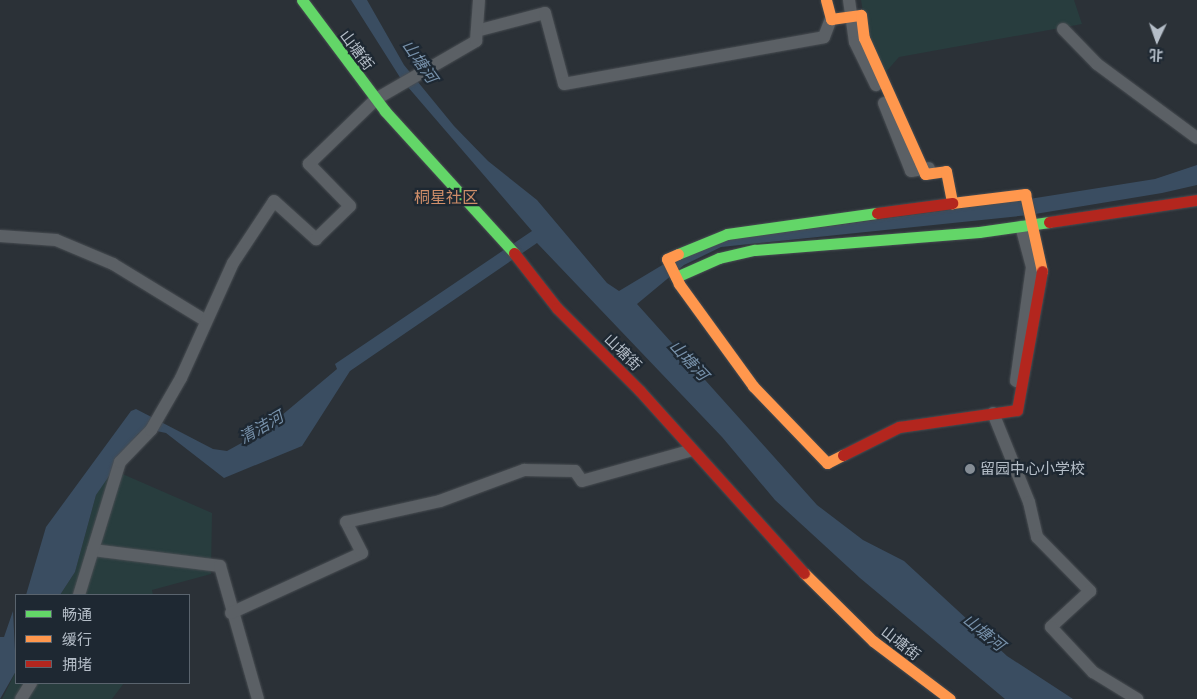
<!DOCTYPE html>
<html>
<head>
<meta charset="utf-8">
<style>
	body { margin:0 }
	#map { position:relative; width:1197px; height:699px; overflow:hidden; background:#2b3137; font-family:"Golos Text","Noto Sans SC",sans-serif }
	div>[style] { position:absolute }
	.green>* { inset:0; background:#283d3e }
	.water>* { inset:0; background:#3a4d61 }
	.roads { filter:drop-shadow(0 0 1px #484d52) drop-shadow(0 0 1px #484d52) }
	.street>* { height:12px; margin:-6px; padding:0 6px; transform-origin:6px; border-radius:6px; background:#5b6065 }
	.fast>* { height:11px; margin:-5.5px; padding:0 5.5px; transform-origin:5.5px; border-radius:5.5px; background:#63d668 }
	.slow>* { height:11px; margin:-5.5px; padding:0 5.5px; transform-origin:5.5px; border-radius:5.5px; background:#ff974d }
	.jam>* { height:11px; margin:-5.5px; padding:0 5.5px; transform-origin:5.5px; border-radius:5.5px; background:#b3261e }
	.dots>* { width:14px; height:14px; translate:-50% -50%; box-sizing:border-box; border:2px solid #1e2832; border-radius:50% }
	span { translate:-50% -50%; white-space:nowrap; text-align:center; line-height:1.15; -webkit-text-stroke:4.5px #1e2832; paint-order:stroke }
	.street-label { font-size:15px; color:#b5bec8 }
	.poi-label { font-size:15px; color:#b5bec8 }
	.left { translate:0 -50%; text-align:left }
	.water-label { font-size:16px; color:#7791aa; font-style:italic }
	.neighbourhood-label { font-size:16px; color:#cf8e69 }
	.legend { position:absolute; left:15px; top:594px; width:175px; height:90px; box-sizing:border-box; background:#1e2832; border:1px solid #5a646e; margin:0; padding:6px 9px; list-style:none; font-size:15px; color:#b5bec8 }
	.legend li { display:flex; align-items:center; gap:10px; height:25px }
	.legend b { width:25px; border:1px solid #5a646e }
	.north { position:absolute; left:1132px; top:15px; width:50px; height:50px; -webkit-text-stroke:4px #1e2832; paint-order:stroke; rotate:183deg; font-size:14px; font-weight:700; line-height:20px; text-align:center; color:#b5bec8 }
	.north::after { content:''; display:block; margin:auto; width:18px; height:22px; background:#b5bec8; clip-path:polygon(50% 0,100% 100%,50% 72%,0 100%) }
</style>
</head>
<body>
<div id="map">
	<div class="green">
		<div style="clip-path:polygon(861px 0,1074px 0,1082px 24px,899px 57px,885px 73px,867px 36px)"></div>
		<div style="clip-path:polygon(111px 469px,212px 513px,211px 574px,152px 590px,153px 595px,60px 595px,75px 572px,96px 495px)"></div>
		<div style="clip-path:polygon(16px 671px,16px 683px,124px 683px,112px 699px,2px 699px)"></div>
	</div>
	<div class="water">
		<div style="clip-path:polygon(351px 0,367px 0,404px 65px,454px 126px,488px 161px,537px 200px,607px 283px,619px 291px,679px 255px,712px 242px,1023px 200px,1155px 179px,1197px 165px,1197px 185px,1162px 193px,1029px 215px,721px 247px,684px 265px,637px 304px,817px 505px,863px 540px,904px 561px,1007px 656px,1073px 699px,1005px 699px,860px 578px,775px 500px,722px 437px,537px 243px,350px 371px,302px 446px,224px 478px,166px 433px,147px 429px,138px 434px,96px 495px,75px 572px,60px 595px,26px 595px,46px 527px,131px 411px,136px 409px,213px 449px,227px 451px,263px 431px,337px 369px,335px 364px,532px 231px,401px 79px)"></div>
		<div style="clip-path:polygon(13px 611px,16px 671px,0 699px,0 637px,4px 637px)"></div>
	</div>
	<div class="roads">
		<div class="street">
			<div style="left:849px;top:0;width:42px;rotate:81.9deg"></div>
			<div style="left:855px;top:42px;width:48px;rotate:64deg"></div>
			<div style="left:1063px;top:29px;width:49px;rotate:45.8deg"></div>
			<div style="left:1097px;top:64px;width:124px;rotate:36.5deg"></div>
			<div style="left:480px;top:30px;width:67px;rotate:-14.7deg"></div>
			<div style="left:545px;top:13px;width:73px;rotate:75deg"></div>
			<div style="left:564px;top:84px;width:264px;rotate:-10.2deg"></div>
			<div style="left:824px;top:37px;width:19px;rotate:-69deg"></div>
			<div style="left:884px;top:103px;width:73px;rotate:68.3deg"></div>
			<div style="left:911px;top:171px;width:18px;rotate:-9deg"></div>
			<div style="left:0;top:236px;width:56px;rotate:4.1deg"></div>
			<div style="left:56px;top:240px;width:62px;rotate:22.8deg"></div>
			<div style="left:113px;top:264px;width:109px;rotate:31.5deg"></div>
			<div style="left:1016px;top:381px;width:115px;rotate:-82deg"></div>
			<div style="left:1032px;top:267px;width:42px;rotate:-105deg"></div>
			<div style="left:993px;top:413px;width:96px;rotate:68deg"></div>
			<div style="left:1029px;top:502px;width:36px;rotate:77deg"></div>
			<div style="left:1037px;top:537px;width:76px;rotate:45.5deg"></div>
			<div style="left:1090px;top:591px;width:53px;rotate:137.3deg"></div>
			<div style="left:1051px;top:627px;width:62px;rotate:47deg"></div>
			<div style="left:1093px;top:672px;width:52px;rotate:31.5deg"></div>
			<div style="left:93px;top:550px;width:128px;rotate:7.2deg"></div>
			<div style="left:220px;top:566px;width:138px;rotate:74.1deg"></div>
			<div style="left:79px;top:595px;width:139px;rotate:-72.9deg"></div>
			<div style="left:120px;top:462px;width:45px;rotate:-45.9deg"></div>
			<div style="left:151px;top:430px;width:60px;rotate:-60deg"></div>
			<div style="left:181px;top:378px;width:126px;rotate:-65.7deg"></div>
			<div style="left:233px;top:263px;width:74px;rotate:-56.5deg"></div>
			<div style="left:274px;top:201px;width:57px;rotate:42.1deg"></div>
			<div style="left:316px;top:239px;width:47px;rotate:-44.1deg"></div>
			<div style="left:350px;top:206px;width:59px;rotate:-134.3deg"></div>
			<div style="left:309px;top:164px;width:93px;rotate:-44.1deg"></div>
			<div style="left:376px;top:99px;width:116px;rotate:-30.1deg"></div>
			<div style="left:476px;top:41px;width:41px;rotate:-85.8deg"></div>
			<div style="left:231px;top:613px;width:144px;rotate:-24.6deg"></div>
			<div style="left:362px;top:553px;width:35px;rotate:-117deg"></div>
			<div style="left:346px;top:522px;width:96px;rotate:-12.6deg"></div>
			<div style="left:440px;top:501px;width:90px;rotate:-20.3deg"></div>
			<div style="left:524px;top:470px;width:51px;rotate:1.1deg"></div>
			<div style="left:575px;top:471px;width:12px;rotate:55deg"></div>
			<div style="left:582px;top:481px;width:114px;rotate:-15.7deg"></div>
			<div style="left:21px;top:699px;width:19px;rotate:-58deg"></div>
		</div>
		<div class="fast">
			<div style="left:302px;top:0;width:139px;rotate:53.2deg"></div>
			<div style="left:385px;top:111px;width:192px;rotate:47.7deg"></div>
			<div style="left:678px;top:254px;width:53px;rotate:-22.2deg"></div>
			<div style="left:727px;top:234px;width:151px;rotate:-8deg"></div>
			<div style="left:676px;top:277px;width:47px;rotate:-23.8deg"></div>
			<div style="left:719px;top:258px;width:37px;rotate:-13deg"></div>
			<div style="left:755px;top:250px;width:225px;rotate:-4.6deg"></div>
			<div style="left:979px;top:232px;width:71px;rotate:-8.1deg"></div>
		</div>
		<div class="slow">
			<div style="left:826px;top:0;width:20px;rotate:75deg"></div>
			<div style="left:831px;top:19px;width:30px;rotate:-8deg"></div>
			<div style="left:861px;top:15px;width:23px;rotate:83deg"></div>
			<div style="left:864px;top:38px;width:149px;rotate:65.8deg"></div>
			<div style="left:925px;top:174px;width:21px;rotate:-8deg"></div>
			<div style="left:946px;top:171px;width:33px;rotate:79deg"></div>
			<div style="left:952px;top:203px;width:74px;rotate:-7deg"></div>
			<div style="left:1025px;top:194px;width:79px;rotate:77.6deg"></div>
			<div style="left:678px;top:254px;width:12px;rotate:156deg"></div>
			<div style="left:667px;top:259px;width:28px;rotate:64deg"></div>
			<div style="left:679px;top:284px;width:126px;rotate:54deg"></div>
			<div style="left:753px;top:386px;width:107px;rotate:46.1deg"></div>
			<div style="left:827px;top:463px;width:18px;rotate:-27deg"></div>
			<div style="left:804px;top:573px;width:97px;rotate:44.6deg"></div>
			<div style="left:873px;top:641px;width:96px;rotate:37deg"></div>
		</div>
		<div class="jam">
			<div style="left:877px;top:213px;width:76px;rotate:-7.6deg"></div>
			<div style="left:1049px;top:222px;width:150px;rotate:-8.5deg"></div>
			<div style="left:514px;top:253px;width:70px;rotate:52deg"></div>
			<div style="left:557px;top:308px;width:117px;rotate:45deg"></div>
			<div style="left:640px;top:391px;width:245px;rotate:48deg"></div>
			<div style="left:843px;top:455px;width:63px;rotate:-26.6deg"></div>
			<div style="left:899px;top:427px;width:119px;rotate:-8.2deg"></div>
			<div style="left:1017px;top:410px;width:141px;rotate:-79.8deg"></div>
		</div>
	</div>
	<div class="dots">
		<div style="left:970px;top:469px;background:#858d95"></div>
	</div>
	<div class="street-label">
		<span style="left:357px;top:50px;rotate:53deg">山塘街</span>
		<span style="left:623px;top:352px;rotate:45deg">山塘街</span>
		<span style="left:901px;top:643px;rotate:38deg">山塘街</span>
	</div>
	<div class="poi-label">
		<span class="left" style="left:980px;top:469px">留园中心小学校</span>
	</div>
	<div class="water-label">
		<span style="left:420px;top:61px;rotate:55deg">山塘河</span>
		<span style="left:689px;top:360px;rotate:47deg">山塘河</span>
		<span style="left:261px;top:427px;rotate:-30deg">清洁河</span>
		<span style="left:984px;top:632px;rotate:39deg">山塘河</span>
	</div>
	<div class="neighbourhood-label">
		<span style="left:446px;top:197px">桐星社区</span>
	</div>
	<ul class="legend">
	<li><b style="height:6px;background:#63d668"></b>畅通</li>
	<li><b style="height:6px;background:#ff974d"></b>缓行</li>
	<li><b style="height:6px;background:#b3261e"></b>拥堵</li>
	</ul>
	<div class="north">北</div>
</div>
</body>
</html>
